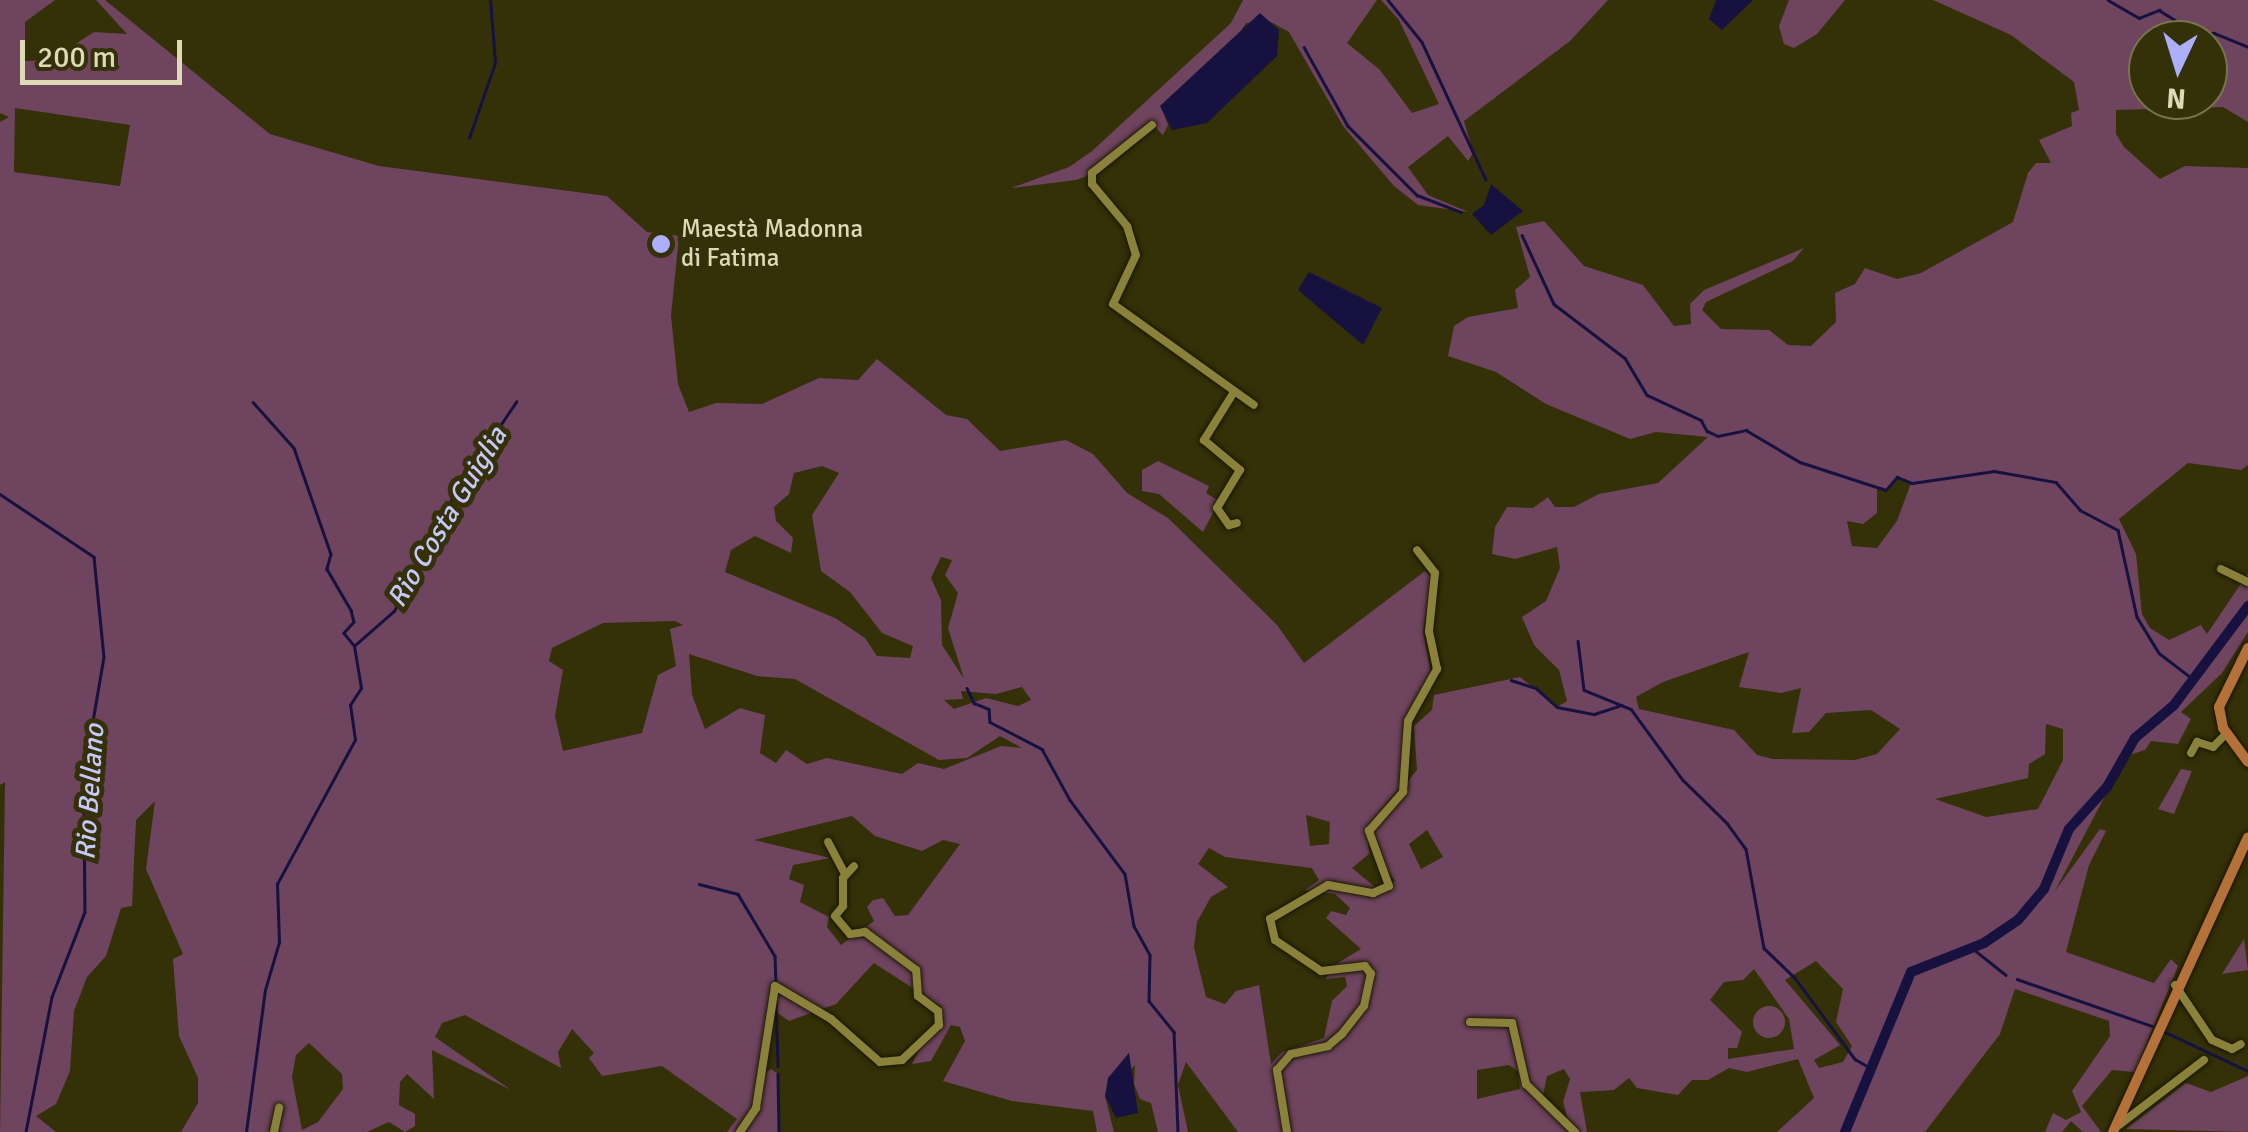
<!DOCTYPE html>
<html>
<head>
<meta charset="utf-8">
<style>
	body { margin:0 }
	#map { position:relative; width:2248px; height:1132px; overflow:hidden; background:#343008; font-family:Signika,sans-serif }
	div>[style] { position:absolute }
	.green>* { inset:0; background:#6e445e }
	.round { border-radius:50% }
	.water>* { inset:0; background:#171140 }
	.stream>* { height:2.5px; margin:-1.25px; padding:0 1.25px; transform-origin:1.25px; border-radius:1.25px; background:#171140 }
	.river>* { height:10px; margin:-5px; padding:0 5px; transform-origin:5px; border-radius:5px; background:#171140 }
	.roads { filter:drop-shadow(0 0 2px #1a1703) drop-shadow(0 0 2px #1a1703) }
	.minor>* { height:8px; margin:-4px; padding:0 4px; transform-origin:4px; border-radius:4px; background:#8a823a }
	.major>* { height:10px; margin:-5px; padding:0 5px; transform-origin:5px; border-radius:5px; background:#b4723a }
	.dots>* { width:28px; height:28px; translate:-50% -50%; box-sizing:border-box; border:5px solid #343008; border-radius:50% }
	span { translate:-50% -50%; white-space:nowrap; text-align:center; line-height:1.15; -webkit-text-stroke:10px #343008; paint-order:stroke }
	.poi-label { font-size:25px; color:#dedab7 }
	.left { translate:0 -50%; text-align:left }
	.water-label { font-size:28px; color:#c6c8f9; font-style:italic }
	.north { position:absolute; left:2128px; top:20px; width:100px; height:100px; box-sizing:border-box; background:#343008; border:2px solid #78744e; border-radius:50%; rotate:184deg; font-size:28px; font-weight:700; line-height:40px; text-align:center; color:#dedab7 }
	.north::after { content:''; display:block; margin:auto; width:35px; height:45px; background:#adaffb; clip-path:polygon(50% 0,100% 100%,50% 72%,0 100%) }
	.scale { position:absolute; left:20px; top:40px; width:162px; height:45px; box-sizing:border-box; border:5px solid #dedab7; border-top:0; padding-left:12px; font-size:30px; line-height:35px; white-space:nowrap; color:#dedab7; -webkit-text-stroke:8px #343008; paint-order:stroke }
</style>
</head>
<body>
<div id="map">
	<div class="green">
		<div style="clip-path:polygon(evenodd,0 0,55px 0,25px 22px,25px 61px,51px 60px,94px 32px,127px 34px,96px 0,105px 0,270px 134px,379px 166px,607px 196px,647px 232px,679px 236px,671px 316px,678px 384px,689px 412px,716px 403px,762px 404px,819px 378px,858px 380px,877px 359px,946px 415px,967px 419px,1000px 451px,1066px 440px,1093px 454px,1127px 493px,1168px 518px,1277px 625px,1304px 663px,1425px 571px,1432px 577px,1423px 632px,1432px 680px,1403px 721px,1401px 786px,1367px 827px,1369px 854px,1352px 868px,1376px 888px,1395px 881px,1369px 844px,1371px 825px,1417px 770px,1414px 726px,1432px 710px,1434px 695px,1520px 677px,1557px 707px,1567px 701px,1559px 670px,1534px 645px,1522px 617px,1546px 601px,1560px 568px,1557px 547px,1515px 559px,1492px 554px,1495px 527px,1507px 507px,1533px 508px,1548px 497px,1555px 507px,1574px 507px,1599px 494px,1658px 483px,1708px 437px,1656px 432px,1630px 439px,1546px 404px,1496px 372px,1448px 356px,1454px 326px,1468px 317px,1518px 308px,1515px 290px,1530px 277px,1516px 227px,1544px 221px,1584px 266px,1643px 285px,1674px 326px,1691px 324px,1690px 304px,1704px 290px,1804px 248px,1793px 261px,1706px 302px,1702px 310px,1721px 329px,1769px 330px,1788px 345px,1811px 346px,1836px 322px,1835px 293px,1855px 284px,1865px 268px,1897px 279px,1921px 273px,2013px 222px,2028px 173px,2036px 163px,2051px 163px,2039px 140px,2072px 126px,2071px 113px,2079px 110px,2074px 82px,2011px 35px,1933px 0,2248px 0,2248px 122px,2223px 107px,2116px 110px,2116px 134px,2124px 147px,2160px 179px,2185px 166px,2248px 168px,2248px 465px,2241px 470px,2188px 463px,2119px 519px,2136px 554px,2142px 614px,2150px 628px,2169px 640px,2201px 625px,2207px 634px,2248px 573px,2248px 632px,2222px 673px,2181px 712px,2191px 719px,2178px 744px,2151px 741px,2145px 750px,2126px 756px,2055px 891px,2100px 829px,2106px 831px,2089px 865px,2066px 952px,2154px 983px,2171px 959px,2178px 966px,2135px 1072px,2112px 1070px,2082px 1106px,2101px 1132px,2083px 1132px,2071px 1121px,2062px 1132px,2045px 1132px,2053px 1113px,2066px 1120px,2081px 1112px,2072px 1091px,2110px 1036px,2109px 1021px,2015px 989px,2000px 1034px,1925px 1132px,1777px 1132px,1814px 1098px,1798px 1059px,1747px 1072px,1729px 1068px,1708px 1080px,1692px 1080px,1678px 1095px,1637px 1088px,1629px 1078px,1614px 1090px,1580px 1092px,1587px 1132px,1238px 1132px,1186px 1062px,1178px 1085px,1188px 1132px,1158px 1132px,1151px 1103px,1140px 1099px,1134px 1084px,1135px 1065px,1105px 1096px,1114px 1132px,1097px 1132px,1093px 1111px,1012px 1101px,943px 1081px,965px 1041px,960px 1027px,951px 1025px,931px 1061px,912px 1064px,942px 1007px,874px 963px,836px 1004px,789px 1021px,772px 1009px,758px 1077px,771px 1069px,778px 1074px,779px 1132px,727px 1132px,737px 1119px,662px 1066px,602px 1076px,589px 1058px,594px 1053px,572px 1029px,558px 1052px,561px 1068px,465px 1015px,442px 1023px,435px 1037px,511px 1090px,432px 1050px,434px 1099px,407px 1074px,400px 1082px,399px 1105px,415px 1114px,415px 1126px,405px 1132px,389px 1122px,367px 1132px,278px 1132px,282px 1118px,275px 1117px,272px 1132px,181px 1132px,198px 1103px,198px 1078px,179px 1036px,173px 959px,183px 954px,146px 869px,155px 801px,136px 820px,132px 906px,121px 908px,106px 956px,87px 977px,74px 1011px,70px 1071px,56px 1104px,36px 1116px,56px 1132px,0 1132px,5px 782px,0 785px,0 122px,9px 117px,0 113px,0 0,2148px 40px,2208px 40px,2208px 100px,2148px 100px,2148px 40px,0 0,15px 108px,130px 125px,120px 186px,14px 172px,15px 108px,0 0,822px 466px,839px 473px,812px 515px,821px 571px,850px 592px,882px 633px,913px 646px,910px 658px,877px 656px,865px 638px,835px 618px,725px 572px,731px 550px,755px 536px,791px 553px,793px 538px,776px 521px,774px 507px,789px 494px,794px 473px,822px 466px,0 0,1897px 477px,1911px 483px,1897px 521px,1877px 548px,1852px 546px,1847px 521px,1863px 524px,1877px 513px,1877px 488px,1886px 490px,1897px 477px,0 0,941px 557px,952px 560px,945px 575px,958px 593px,948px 628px,964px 679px,942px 645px,941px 600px,931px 578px,941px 557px,0 0,675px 621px,683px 625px,670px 629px,676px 666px,658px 675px,642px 733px,563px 751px,555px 716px,563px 670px,549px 661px,552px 648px,603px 623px,675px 621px,0 0,1749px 652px,1739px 687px,1781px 693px,1801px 688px,1792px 733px,1809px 732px,1826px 713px,1871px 710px,1900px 729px,1877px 754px,1855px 760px,1773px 759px,1757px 755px,1734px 730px,1639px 709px,1636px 697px,1663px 682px,1749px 652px,0 0,689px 654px,757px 676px,795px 679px,939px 760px,967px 758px,1000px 736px,1022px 748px,1001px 746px,944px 769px,918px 763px,902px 774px,827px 758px,807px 764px,786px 750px,776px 763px,760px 753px,765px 715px,740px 708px,705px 729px,692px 695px,689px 654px,0 0,1022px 687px,1031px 700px,1018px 706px,986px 698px,954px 709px,944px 700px,963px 699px,961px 691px,996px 694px,1022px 687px,0 0,2046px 724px,2063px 729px,2063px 760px,2038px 809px,1986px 817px,1935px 799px,2028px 778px,2029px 764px,2045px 754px,2046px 724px,0 0,1306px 815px,1330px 822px,1329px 844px,1310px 846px,1306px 815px,0 0,852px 816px,875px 836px,922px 851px,943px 840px,960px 844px,908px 915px,895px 916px,883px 898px,873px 900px,867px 907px,874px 921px,841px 945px,827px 927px,829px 917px,800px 902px,804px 885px,789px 879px,793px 865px,830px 858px,754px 840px,852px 816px,0 0,1427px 830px,1443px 857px,1421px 869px,1409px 844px,1427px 830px,0 0,1209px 848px,1225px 857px,1312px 868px,1319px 880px,1305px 890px,1335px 894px,1350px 908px,1346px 915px,1331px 911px,1326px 918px,1361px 949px,1331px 967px,1326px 979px,1345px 977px,1347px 986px,1332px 1001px,1324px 1038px,1282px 1052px,1271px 1064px,1259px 985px,1236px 991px,1225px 1004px,1206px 997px,1194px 947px,1197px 922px,1211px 897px,1228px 887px,1198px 864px,1209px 848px,0 0,1816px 961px,1843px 989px,1836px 1022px,1852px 1046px,1843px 1062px,1819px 1068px,1814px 1060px,1840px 1045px,1785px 980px,1816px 961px,0 0,1754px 969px,1789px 1019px,1794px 1049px,1728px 1059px,1728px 1048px,1737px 1048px,1742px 1032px,1710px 1000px,1724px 982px,1743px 980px,1754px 969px,0 0,309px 1043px,342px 1074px,343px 1089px,318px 1122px,302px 1130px,292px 1077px,296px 1055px,309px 1043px,0 0,1509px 1065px,1518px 1071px,1520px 1089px,1477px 1099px,1477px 1070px,1509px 1065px,0 0,1564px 1069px,1570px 1079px,1563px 1102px,1568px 1120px,1542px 1100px,1547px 1076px,1564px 1069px)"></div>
		<div style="clip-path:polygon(1243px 0,1377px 0,1347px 43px,1380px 70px,1412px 113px,1439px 104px,1399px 20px,1381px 0,1608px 0,1570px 41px,1464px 121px,1473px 153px,1468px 161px,1448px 136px,1408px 167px,1428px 195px,1468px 212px,1418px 205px,1394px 186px,1343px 126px,1289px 32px,1271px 22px,1246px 23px,1231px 46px,1161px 106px,1168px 125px,1163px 135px,1155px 127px,1098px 172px,1076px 180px,1011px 188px,1069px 167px,1092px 151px,1231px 23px)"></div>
		<div style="clip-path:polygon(1789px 0,1845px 0,1817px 34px,1794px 48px,1784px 44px,1779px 26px)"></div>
		<div style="clip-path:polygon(1158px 461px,1209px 486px,1206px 493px,1219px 501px,1203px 532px,1159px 494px,1142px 491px,1142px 470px)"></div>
		<div style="clip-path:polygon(2181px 769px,2192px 771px,2174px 814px,2158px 809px)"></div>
		<div style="clip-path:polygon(2244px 939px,2248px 970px,2222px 974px)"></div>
		<div class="round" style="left:1753px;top:1006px;width:32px;height:32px"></div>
		<div style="clip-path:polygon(2248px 1076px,2248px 1132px,2126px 1129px,2186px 1083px,2211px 1092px)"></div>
	</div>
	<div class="water">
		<div style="clip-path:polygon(1716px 0,1753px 0,1722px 30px,1709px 19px)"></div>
		<div style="clip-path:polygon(1260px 13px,1279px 30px,1277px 56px,1207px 123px,1172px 130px,1160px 106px)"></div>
		<div style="clip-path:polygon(1491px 184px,1523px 211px,1491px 235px,1472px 214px,1484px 205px)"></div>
		<div style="clip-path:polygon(1309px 272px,1382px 308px,1363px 345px,1298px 290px)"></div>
		<div style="clip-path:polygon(1129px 1053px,1138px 1113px,1116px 1118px,1105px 1096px,1108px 1078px)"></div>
	</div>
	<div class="stream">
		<div style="left:1388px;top:0;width:54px;rotate:51deg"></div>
		<div style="left:1422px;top:42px;width:152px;rotate:65.1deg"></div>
		<div style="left:2108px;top:0;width:36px;rotate:30deg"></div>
		<div style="left:2139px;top:18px;width:22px;rotate:-22deg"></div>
		<div style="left:2159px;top:10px;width:47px;rotate:32deg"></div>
		<div style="left:2199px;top:35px;width:15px;rotate:-8deg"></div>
		<div style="left:2214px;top:33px;width:37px;rotate:22deg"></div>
		<div style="left:1304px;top:47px;width:90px;rotate:60.9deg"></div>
		<div style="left:1348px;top:126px;width:98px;rotate:45deg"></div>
		<div style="left:1417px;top:195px;width:47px;rotate:21.1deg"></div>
		<div style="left:469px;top:138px;width:79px;rotate:-70.9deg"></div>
		<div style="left:495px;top:63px;width:63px;rotate:-94.5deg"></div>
		<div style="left:1522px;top:235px;width:76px;rotate:65.1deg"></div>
		<div style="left:1554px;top:304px;width:89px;rotate:37.3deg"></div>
		<div style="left:1625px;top:358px;width:43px;rotate:59.3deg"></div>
		<div style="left:1647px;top:395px;width:60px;rotate:24.8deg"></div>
		<div style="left:1701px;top:420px;width:13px;rotate:61deg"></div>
		<div style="left:1707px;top:431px;width:12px;rotate:24deg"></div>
		<div style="left:1718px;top:436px;width:29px;rotate:-12deg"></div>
		<div style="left:1746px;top:430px;width:63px;rotate:30.7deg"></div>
		<div style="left:1800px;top:462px;width:90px;rotate:18deg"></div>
		<div style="left:1886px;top:490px;width:17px;rotate:-50deg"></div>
		<div style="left:1897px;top:477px;width:16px;rotate:22deg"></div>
		<div style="left:1912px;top:483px;width:83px;rotate:-8.3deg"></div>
		<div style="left:1994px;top:471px;width:63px;rotate:10.1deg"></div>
		<div style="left:2056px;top:482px;width:37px;rotate:49deg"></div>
		<div style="left:2080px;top:510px;width:43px;rotate:27.8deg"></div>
		<div style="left:2118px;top:530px;width:89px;rotate:77.7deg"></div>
		<div style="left:2137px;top:617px;width:42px;rotate:58.6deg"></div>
		<div style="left:2159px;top:653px;width:43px;rotate:37.4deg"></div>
		<div style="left:253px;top:402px;width:62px;rotate:48.3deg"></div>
		<div style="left:294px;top:448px;width:112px;rotate:70.8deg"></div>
		<div style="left:331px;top:554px;width:16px;rotate:105deg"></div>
		<div style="left:327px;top:569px;width:48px;rotate:59.7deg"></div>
		<div style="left:351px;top:610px;width:12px;rotate:76deg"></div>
		<div style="left:354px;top:622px;width:15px;rotate:132deg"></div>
		<div style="left:344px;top:633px;width:14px;rotate:51deg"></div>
		<div style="left:0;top:494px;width:113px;rotate:33.8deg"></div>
		<div style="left:94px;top:557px;width:100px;rotate:84.3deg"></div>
		<div style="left:104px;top:657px;width:89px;rotate:99.7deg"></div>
		<div style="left:89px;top:745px;width:39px;rotate:86deg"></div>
		<div style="left:92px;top:784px;width:21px;rotate:113deg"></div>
		<div style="left:84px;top:803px;width:109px;rotate:89.5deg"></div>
		<div style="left:85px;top:912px;width:91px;rotate:111.2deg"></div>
		<div style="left:52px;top:997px;width:137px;rotate:100.9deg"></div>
		<div style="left:1578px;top:641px;width:49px;rotate:83deg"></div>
		<div style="left:1584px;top:690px;width:51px;rotate:22deg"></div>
		<div style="left:1631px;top:709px;width:88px;rotate:53.8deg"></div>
		<div style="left:1683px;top:780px;width:62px;rotate:44.3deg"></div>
		<div style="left:1727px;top:823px;width:32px;rotate:54deg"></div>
		<div style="left:1746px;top:849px;width:101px;rotate:79.7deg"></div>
		<div style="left:1764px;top:948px;width:43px;rotate:44.1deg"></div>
		<div style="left:1795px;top:978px;width:101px;rotate:53.5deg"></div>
		<div style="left:1855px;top:1059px;width:20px;rotate:30deg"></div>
		<div style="left:1511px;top:680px;width:26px;rotate:18deg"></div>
		<div style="left:1536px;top:688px;width:28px;rotate:42deg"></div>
		<div style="left:1557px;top:707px;width:38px;rotate:11deg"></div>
		<div style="left:1594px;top:714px;width:29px;rotate:-18deg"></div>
		<div style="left:967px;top:688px;width:17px;rotate:65deg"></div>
		<div style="left:974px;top:703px;width:16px;rotate:22deg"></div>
		<div style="left:989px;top:709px;width:13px;rotate:86deg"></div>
		<div style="left:990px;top:722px;width:59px;rotate:27.4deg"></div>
		<div style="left:1042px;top:749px;width:58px;rotate:61.2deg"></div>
		<div style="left:1070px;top:800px;width:92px;rotate:53.4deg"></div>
		<div style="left:1125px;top:874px;width:53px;rotate:80.2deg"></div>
		<div style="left:1134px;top:926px;width:33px;rotate:61deg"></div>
		<div style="left:1150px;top:955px;width:46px;rotate:91.2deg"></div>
		<div style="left:1149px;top:1001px;width:40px;rotate:51deg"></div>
		<div style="left:1174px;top:1032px;width:100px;rotate:87.7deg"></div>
		<div style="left:699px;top:884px;width:40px;rotate:14.4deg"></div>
		<div style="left:738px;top:894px;width:72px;rotate:59.2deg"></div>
		<div style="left:775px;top:956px;width:25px;rotate:88deg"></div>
		<div style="left:1972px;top:948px;width:43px;rotate:38.5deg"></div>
		<div style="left:2017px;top:979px;width:143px;rotate:19.2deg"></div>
		<div style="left:776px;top:1001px;width:65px;rotate:88.2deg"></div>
		<div style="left:2165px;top:1032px;width:92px;rotate:25.2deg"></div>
		<div style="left:778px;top:1074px;width:58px;rotate:89deg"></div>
		<div style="left:246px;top:1132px;width:143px;rotate:-82.4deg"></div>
		<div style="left:265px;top:990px;width:50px;rotate:-73.7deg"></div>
		<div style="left:279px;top:942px;width:58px;rotate:-92deg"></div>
		<div style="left:277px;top:884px;width:164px;rotate:-61.6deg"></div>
		<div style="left:355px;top:740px;width:35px;rotate:-98deg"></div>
		<div style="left:350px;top:705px;width:20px;rotate:-57deg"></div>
		<div style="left:361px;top:688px;width:43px;rotate:-99.5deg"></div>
		<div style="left:354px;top:646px;width:53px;rotate:-41.2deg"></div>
		<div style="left:394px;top:611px;width:133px;rotate:-62.7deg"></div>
		<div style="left:455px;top:493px;width:110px;rotate:-56.2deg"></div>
	</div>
	<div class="river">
		<div style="left:1845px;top:1132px;width:173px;rotate:-67.6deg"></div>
		<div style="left:1911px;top:972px;width:79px;rotate:-21.7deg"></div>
		<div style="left:1984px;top:943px;width:41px;rotate:-34.1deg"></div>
		<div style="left:2018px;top:920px;width:40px;rotate:-50deg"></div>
		<div style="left:2044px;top:889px;width:65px;rotate:-67.4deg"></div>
		<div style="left:2069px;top:829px;width:57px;rotate:-47.9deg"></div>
		<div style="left:2107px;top:787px;width:56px;rotate:-60.3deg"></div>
		<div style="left:2135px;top:738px;width:51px;rotate:-40.2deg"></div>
		<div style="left:2174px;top:705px;width:124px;rotate:-53.2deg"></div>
	</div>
	<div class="roads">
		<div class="minor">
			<div style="left:1152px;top:125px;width:77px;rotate:141.3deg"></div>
			<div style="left:1092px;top:173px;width:11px;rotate:90deg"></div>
			<div style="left:1092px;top:184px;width:55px;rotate:50.2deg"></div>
			<div style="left:1127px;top:226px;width:30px;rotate:73deg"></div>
			<div style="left:1136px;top:255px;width:54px;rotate:115.1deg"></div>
			<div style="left:1113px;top:304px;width:173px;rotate:35.6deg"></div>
			<div style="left:1234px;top:392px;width:57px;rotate:122deg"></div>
			<div style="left:1204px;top:440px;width:47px;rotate:39.8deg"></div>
			<div style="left:1240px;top:470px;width:44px;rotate:121.2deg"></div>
			<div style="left:1217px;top:508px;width:21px;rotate:55deg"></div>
			<div style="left:1229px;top:525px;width:8px;rotate:-14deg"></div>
			<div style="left:2221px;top:569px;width:30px;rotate:26deg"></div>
			<div style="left:2191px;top:753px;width:13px;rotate:-61deg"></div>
			<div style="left:2197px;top:742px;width:17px;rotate:17deg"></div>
			<div style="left:2213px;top:747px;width:18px;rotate:-45deg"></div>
			<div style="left:828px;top:842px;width:36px;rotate:62deg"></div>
			<div style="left:2175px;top:985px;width:66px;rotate:56.1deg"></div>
			<div style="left:2212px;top:1040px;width:22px;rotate:24deg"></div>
			<div style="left:2232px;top:1049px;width:10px;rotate:-29deg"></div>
			<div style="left:1470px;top:1022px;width:42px;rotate:1.4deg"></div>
			<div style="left:1512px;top:1023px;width:63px;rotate:77.1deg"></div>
			<div style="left:1526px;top:1084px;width:69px;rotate:44.4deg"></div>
			<div style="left:2119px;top:1125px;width:107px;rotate:-37.4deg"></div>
			<div style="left:274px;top:1132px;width:25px;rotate:-78deg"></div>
			<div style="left:740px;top:1132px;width:29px;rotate:-56deg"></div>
			<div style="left:756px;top:1108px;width:123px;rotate:-81.1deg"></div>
			<div style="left:775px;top:986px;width:65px;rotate:30.5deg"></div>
			<div style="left:831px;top:1019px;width:65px;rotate:41.3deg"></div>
			<div style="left:880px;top:1062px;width:22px;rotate:-5deg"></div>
			<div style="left:902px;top:1060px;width:51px;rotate:-43.4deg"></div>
			<div style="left:939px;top:1025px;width:14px;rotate:-94deg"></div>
			<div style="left:938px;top:1011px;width:25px;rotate:-143deg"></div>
			<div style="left:918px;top:996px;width:26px;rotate:-94deg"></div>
			<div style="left:916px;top:970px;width:64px;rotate:-143.3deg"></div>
			<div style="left:865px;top:932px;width:15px;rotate:172deg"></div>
			<div style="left:850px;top:934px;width:23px;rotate:-130deg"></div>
			<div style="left:835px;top:916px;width:13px;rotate:-51deg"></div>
			<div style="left:843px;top:906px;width:28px;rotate:-90deg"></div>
			<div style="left:843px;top:878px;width:16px;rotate:-47deg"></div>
			<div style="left:1287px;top:1132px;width:63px;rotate:-99.2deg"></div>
			<div style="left:1277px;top:1070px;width:21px;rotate:-49deg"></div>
			<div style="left:1291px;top:1054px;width:38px;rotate:-12deg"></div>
			<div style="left:1328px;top:1046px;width:18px;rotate:-41deg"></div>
			<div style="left:1342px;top:1034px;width:36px;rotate:-52deg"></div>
			<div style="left:1364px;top:1006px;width:33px;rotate:-78deg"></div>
			<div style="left:1371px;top:974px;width:10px;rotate:-127deg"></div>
			<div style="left:1365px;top:966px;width:44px;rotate:173.5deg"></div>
			<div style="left:1321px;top:971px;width:55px;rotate:-146deg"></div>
			<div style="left:1275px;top:940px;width:22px;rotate:-103deg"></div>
			<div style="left:1270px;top:919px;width:67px;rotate:-30.4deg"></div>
			<div style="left:1328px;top:885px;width:46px;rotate:10.1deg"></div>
			<div style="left:1373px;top:893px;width:17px;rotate:-24deg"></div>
			<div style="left:1389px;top:886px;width:59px;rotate:-110deg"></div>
			<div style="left:1369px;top:831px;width:52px;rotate:-48.9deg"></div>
			<div style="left:1403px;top:792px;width:71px;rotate:-86deg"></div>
			<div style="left:1408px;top:721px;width:60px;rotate:-60.9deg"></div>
			<div style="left:1437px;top:669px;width:39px;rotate:-102deg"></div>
			<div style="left:1429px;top:631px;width:58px;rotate:-84.1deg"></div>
			<div style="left:1435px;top:573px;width:29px;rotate:-128deg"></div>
		</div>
		<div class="major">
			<div style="left:2248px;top:648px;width:66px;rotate:116.2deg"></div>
			<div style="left:2219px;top:707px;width:21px;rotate:79deg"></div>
			<div style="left:2223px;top:728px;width:42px;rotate:53.7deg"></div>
			<div style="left:2113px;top:1132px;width:324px;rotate:-65.4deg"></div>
		</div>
	</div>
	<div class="dots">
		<div style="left:661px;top:244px;background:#adaffb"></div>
	</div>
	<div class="poi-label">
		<span class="left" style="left:681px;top:244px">Maestà Madonna<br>di Fatima</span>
	</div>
	<div class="water-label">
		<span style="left:447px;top:517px;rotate:-59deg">Rio Costa Guiglia</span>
		<span style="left:90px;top:792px;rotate:-86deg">Rio Bellano</span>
	</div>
	<div class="north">N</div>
	<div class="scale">200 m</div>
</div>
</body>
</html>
